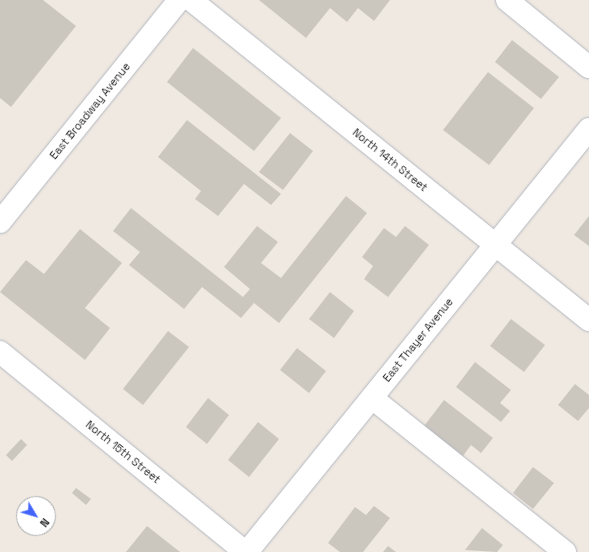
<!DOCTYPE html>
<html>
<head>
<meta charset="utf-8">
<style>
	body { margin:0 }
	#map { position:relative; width:589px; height:552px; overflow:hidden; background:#efe9e1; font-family:"Space Grotesk",sans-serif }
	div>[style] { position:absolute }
	.building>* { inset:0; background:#cbc7bf }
	.roads { filter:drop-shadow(0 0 1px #b4b7c1) drop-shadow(0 0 1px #b4b7c1) }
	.minor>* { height:22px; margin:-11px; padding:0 11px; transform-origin:11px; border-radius:11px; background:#fff }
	span { translate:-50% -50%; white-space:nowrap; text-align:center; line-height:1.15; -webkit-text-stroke:3px #fff; paint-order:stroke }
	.street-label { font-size:11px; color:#2e2e2e }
	.north { position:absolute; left:16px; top:496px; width:40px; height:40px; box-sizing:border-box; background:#fff; border:1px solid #ababab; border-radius:50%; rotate:128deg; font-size:11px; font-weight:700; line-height:16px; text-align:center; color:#2e2e2e }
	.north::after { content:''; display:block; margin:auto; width:14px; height:18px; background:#4264fb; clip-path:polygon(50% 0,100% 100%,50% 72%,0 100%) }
</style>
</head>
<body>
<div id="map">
	<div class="building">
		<div style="clip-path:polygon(0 0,43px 0,76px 26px,11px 107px,0 98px)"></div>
		<div style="clip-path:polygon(259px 0,390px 0,374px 21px,358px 8px,347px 22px,330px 8px,306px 38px)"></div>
		<div style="clip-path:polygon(512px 40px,559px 77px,541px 99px,495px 62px)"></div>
		<div style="clip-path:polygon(193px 48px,281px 118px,254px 151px,167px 82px)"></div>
		<div style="clip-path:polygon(488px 72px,534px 108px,489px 165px,443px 130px)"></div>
		<div style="clip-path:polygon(187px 120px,281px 194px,271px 205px,244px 184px,218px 216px,195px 199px,201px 191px,158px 157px)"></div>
		<div style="clip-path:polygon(290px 133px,313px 151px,283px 190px,259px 172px)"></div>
		<div style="clip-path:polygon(346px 196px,367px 213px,279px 323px,254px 303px,241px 318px,202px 287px,184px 309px,129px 265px,140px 252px,113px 231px,131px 208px,243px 297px,250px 289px,224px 267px,257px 226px,278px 242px,261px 263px,281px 278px)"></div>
		<div style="clip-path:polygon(589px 216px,589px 246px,574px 235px)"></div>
		<div style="clip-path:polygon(405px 226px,429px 245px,388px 297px,364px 279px,373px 266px,362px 257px,384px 228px,396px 237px)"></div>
		<div style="clip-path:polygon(80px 229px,122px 263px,85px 308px,110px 328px,85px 360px,0 292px,26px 260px,44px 274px)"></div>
		<div style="clip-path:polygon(330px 292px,354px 311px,334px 338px,309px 319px)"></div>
		<div style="clip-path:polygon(511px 319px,545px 345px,524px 372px,490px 346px)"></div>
		<div style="clip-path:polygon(168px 331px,189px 347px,143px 405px,123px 389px)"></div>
		<div style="clip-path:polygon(297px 348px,326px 371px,309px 393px,280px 370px)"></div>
		<div style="clip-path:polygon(475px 362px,511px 390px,500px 403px,510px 411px,501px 422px,456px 387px)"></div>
		<div style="clip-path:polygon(575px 384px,589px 395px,589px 408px,578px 421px,558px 405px)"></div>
		<div style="clip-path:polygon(208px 398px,229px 415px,207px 444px,186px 427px)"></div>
		<div style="clip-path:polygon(444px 400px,493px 438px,481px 453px,471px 445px,463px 456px,424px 426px)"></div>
		<div style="clip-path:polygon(258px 422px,279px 439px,249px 477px,228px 460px)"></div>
		<div style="clip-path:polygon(21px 439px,27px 445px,12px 461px,6px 455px)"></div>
		<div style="clip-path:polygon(533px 467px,554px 483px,533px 509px,513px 493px)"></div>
		<div style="clip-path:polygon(76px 488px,91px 499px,86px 505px,72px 493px)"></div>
		<div style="clip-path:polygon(374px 506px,390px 518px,363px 552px,340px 552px,328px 543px,355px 507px,366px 515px)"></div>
		<div style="clip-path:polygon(147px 526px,180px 552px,126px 552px)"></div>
		<div style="clip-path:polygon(482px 528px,503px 545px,497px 552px,465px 550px)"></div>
		<div style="clip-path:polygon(388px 546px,396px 552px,383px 552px)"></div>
	</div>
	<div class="roads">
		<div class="minor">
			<div style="left:191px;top:0;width:511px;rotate:38.8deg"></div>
			<div style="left:507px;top:0;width:106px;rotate:39.3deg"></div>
			<div style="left:0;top:222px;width:285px;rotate:-51.1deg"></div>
			<div style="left:0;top:352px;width:316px;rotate:39.2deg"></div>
			<div style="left:372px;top:398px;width:247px;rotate:38.6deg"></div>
			<div style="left:247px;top:552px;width:544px;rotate:-51.04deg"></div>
		</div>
	</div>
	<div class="street-label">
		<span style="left:90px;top:111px;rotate:-51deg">East Broadway Avenue</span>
		<span style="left:390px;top:160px;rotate:39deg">North 14th Street</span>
		<span style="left:418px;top:340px;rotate:-51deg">East Thayer Avenue</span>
		<span style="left:123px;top:452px;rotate:39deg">North 15th Street</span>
	</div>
	<div class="north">N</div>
</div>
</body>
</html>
